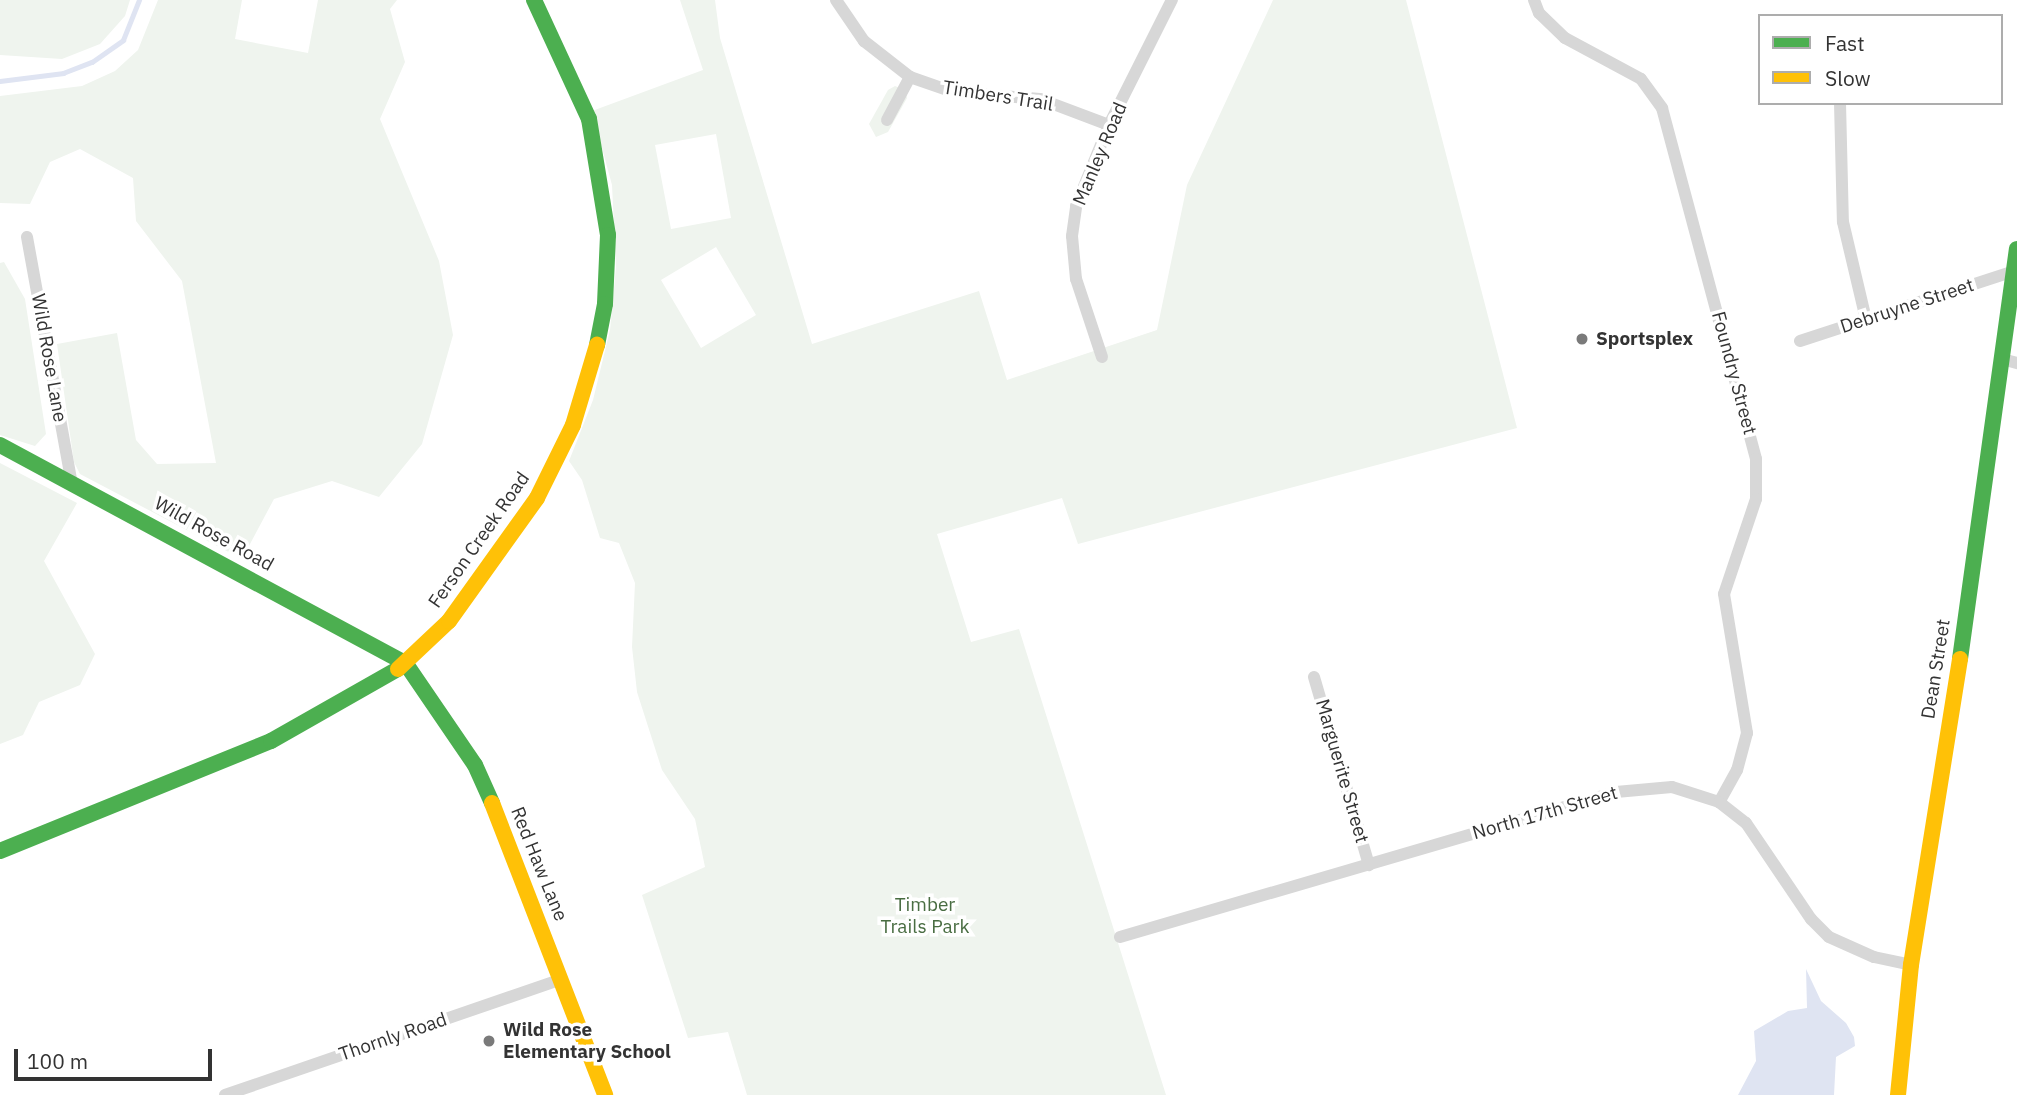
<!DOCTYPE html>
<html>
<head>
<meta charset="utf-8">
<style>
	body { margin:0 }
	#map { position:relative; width:2017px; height:1095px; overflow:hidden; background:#fff; font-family:"IBM Plex Sans",sans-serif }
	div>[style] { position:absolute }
	.green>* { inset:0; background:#eff4ee }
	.water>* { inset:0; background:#dfe4f2 }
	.stream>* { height:4.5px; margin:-2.25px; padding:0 2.25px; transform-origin:2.25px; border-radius:2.25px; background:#dfe4f2 }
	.street>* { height:12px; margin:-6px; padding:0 6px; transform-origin:6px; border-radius:6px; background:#d7d7d7 }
	.fast>* { height:16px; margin:-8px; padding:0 8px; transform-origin:8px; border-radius:8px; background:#4caf50 }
	.slow>* { height:16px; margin:-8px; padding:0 8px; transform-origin:8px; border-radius:8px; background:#ffc107 }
	.dots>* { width:19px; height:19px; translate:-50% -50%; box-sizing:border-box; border:4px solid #fff; border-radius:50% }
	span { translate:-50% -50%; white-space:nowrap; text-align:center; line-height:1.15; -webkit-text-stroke:7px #fff; paint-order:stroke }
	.street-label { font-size:19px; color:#333 }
	.poi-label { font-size:19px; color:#333; font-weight:700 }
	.left { translate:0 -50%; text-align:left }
	.park-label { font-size:19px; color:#496d42 }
	.legend { position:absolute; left:1758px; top:14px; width:245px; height:91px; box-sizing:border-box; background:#fff; border:2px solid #adadad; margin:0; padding:9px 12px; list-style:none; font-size:21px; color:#333 }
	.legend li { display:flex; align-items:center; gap:14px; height:35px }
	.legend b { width:35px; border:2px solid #adadad }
	.scale { position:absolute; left:14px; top:1049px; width:198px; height:32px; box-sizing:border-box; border:4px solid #333; border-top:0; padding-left:9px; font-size:21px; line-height:24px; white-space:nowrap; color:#333; -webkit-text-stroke:5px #fff; paint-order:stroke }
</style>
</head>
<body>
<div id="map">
	<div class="green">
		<div style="clip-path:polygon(0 0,130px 0,125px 16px,100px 44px,62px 59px,0 55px)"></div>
		<div style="clip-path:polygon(158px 0,242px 0,235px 39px,308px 53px,318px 0,397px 0,390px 9px,405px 62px,380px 119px,439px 261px,453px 335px,422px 444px,379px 497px,332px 481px,274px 499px,242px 559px,80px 474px,74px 462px,57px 344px,117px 333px,136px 440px,157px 464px,216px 463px,182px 281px,136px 221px,133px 178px,80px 149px,50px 162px,30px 204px,0 203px,0 96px,82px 86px,115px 71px,138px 50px)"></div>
		<div style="clip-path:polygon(evenodd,680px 0,715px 0,720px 38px,812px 344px,979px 291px,1007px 380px,1157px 330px,1187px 185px,1273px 0,1406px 0,1517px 428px,1078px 544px,1062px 498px,937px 534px,971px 642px,1019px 629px,1166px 1095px,747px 1095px,728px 1032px,688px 1038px,642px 895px,705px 867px,695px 819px,662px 770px,637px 692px,632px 647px,635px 583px,619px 543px,600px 538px,582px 480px,569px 461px,593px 400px,610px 330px,616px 267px,612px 185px,592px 111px,703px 70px,680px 0,716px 134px,731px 218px,671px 229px,655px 145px,716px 134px,680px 0,716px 247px,756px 315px,701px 348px,661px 280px,716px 247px)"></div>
		<div style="clip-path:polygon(895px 86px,905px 90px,907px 98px,888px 132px,876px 137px,869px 124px,888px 90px)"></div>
		<div style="clip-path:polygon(4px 262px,25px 299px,46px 434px,35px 446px,0 435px,0 263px)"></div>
		<div style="clip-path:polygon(0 463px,77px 503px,44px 561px,95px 654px,80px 685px,39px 702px,23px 735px,0 744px)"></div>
	</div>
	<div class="water">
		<div style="clip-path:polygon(1806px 969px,1821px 1001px,1846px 1023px,1854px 1037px,1855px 1046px,1836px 1057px,1834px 1095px,1738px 1095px,1756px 1061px,1754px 1031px,1788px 1011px,1807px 1008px)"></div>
	</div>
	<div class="stream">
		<div style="left:0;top:81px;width:64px;rotate:-7.2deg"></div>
		<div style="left:63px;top:73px;width:31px;rotate:-21deg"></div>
		<div style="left:92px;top:62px;width:38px;rotate:-35deg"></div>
		<div style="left:123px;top:40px;width:43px;rotate:-68.2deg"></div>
	</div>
	<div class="street">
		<div style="left:836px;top:0;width:50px;rotate:55.7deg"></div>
		<div style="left:864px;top:41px;width:58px;rotate:38deg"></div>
		<div style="left:910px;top:77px;width:46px;rotate:19.2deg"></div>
		<div style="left:953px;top:92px;width:87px;rotate:4.6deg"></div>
		<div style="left:1040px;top:99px;width:74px;rotate:20.6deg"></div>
		<div style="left:1534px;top:0;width:14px;rotate:69deg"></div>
		<div style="left:1539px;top:13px;width:36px;rotate:44deg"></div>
		<div style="left:1565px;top:38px;width:86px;rotate:28.3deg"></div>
		<div style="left:1641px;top:79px;width:36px;rotate:54deg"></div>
		<div style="left:1662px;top:108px;width:363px;rotate:75deg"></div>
		<div style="left:1756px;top:459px;width:40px;rotate:90deg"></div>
		<div style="left:1756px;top:499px;width:100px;rotate:108.6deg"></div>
		<div style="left:1724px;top:594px;width:141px;rotate:80.6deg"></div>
		<div style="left:1747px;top:733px;width:38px;rotate:105deg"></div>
		<div style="left:1737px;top:770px;width:37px;rotate:119deg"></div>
		<div style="left:1840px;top:103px;width:119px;rotate:88.6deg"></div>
		<div style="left:1843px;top:222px;width:100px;rotate:76.7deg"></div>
		<div style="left:887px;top:120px;width:49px;rotate:-61.9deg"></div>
		<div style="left:27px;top:237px;width:246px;rotate:79.7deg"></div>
		<div style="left:1800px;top:341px;width:225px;rotate:-18.1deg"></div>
		<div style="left:1102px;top:357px;width:82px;rotate:-108.4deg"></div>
		<div style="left:1076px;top:279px;width:43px;rotate:-95.3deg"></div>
		<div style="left:1072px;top:236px;width:30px;rotate:-82deg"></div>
		<div style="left:1076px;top:206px;width:87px;rotate:-67.8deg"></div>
		<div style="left:1109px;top:125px;width:140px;rotate:-63.3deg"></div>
		<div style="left:2002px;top:359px;width:16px;rotate:15deg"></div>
		<div style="left:1314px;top:677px;width:196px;rotate:73.7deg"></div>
		<div style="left:1120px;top:937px;width:517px;rotate:-16.3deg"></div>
		<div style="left:1616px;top:792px;width:56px;rotate:-5.1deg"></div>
		<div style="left:1672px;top:787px;width:49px;rotate:17.7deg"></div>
		<div style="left:1719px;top:802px;width:34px;rotate:38deg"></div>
		<div style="left:1746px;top:823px;width:116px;rotate:55.9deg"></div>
		<div style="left:1811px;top:919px;width:25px;rotate:45deg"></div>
		<div style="left:1829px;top:937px;width:49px;rotate:24deg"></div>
		<div style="left:1874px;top:957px;width:38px;rotate:12deg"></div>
		<div style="left:225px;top:1095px;width:356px;rotate:-19deg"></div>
	</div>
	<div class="fast">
		<div style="left:534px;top:0;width:131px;rotate:65.2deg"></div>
		<div style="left:589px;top:119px;width:118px;rotate:80.7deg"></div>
		<div style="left:608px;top:235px;width:69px;rotate:92.5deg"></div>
		<div style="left:605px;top:304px;width:42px;rotate:101deg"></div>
		<div style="left:0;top:445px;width:461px;rotate:28.3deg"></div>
		<div style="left:406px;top:664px;width:122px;rotate:55.7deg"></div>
		<div style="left:475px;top:765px;width:42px;rotate:65.9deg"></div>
		<div style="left:1960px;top:659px;width:414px;rotate:-82.1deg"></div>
		<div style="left:0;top:851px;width:292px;rotate:-22.1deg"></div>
		<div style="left:271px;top:741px;width:146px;rotate:-29.6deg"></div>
	</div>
	<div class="slow">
		<div style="left:398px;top:669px;width:70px;rotate:-43.3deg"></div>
		<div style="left:449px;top:621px;width:151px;rotate:-54.4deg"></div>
		<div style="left:537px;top:498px;width:81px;rotate:-63.7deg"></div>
		<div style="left:573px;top:425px;width:84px;rotate:-73.3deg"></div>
		<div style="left:492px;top:803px;width:313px;rotate:68.8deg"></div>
		<div style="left:1898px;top:1095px;width:131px;rotate:-84.3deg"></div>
		<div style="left:1911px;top:965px;width:310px;rotate:-80.9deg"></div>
	</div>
	<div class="dots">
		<div style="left:1582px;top:339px;background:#7a7a7a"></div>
		<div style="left:489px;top:1041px;background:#7a7a7a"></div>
	</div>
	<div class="street-label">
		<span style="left:998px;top:96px;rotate:9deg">Timbers Trail</span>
		<span style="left:1100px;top:154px;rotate:-67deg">Manley Road</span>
		<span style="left:1907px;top:306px;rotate:-18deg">Debruyne Street</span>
		<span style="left:49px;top:358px;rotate:80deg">Wild Rose Lane</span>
		<span style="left:1734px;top:373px;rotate:75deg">Foundry Street</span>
		<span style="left:214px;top:534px;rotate:29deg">Wild Rose Road</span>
		<span style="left:479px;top:540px;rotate:-55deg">Ferson Creek Road</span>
		<span style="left:1936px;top:669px;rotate:-81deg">Dean Street</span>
		<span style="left:1342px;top:771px;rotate:74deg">Marguerite Street</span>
		<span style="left:1545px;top:813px;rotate:-16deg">North 17th Street</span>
		<span style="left:539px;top:864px;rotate:68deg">Red Haw Lane</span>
		<span style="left:393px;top:1037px;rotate:-19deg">Thornly Road</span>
	</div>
	<div class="poi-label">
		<span class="left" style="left:1596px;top:339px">Sportsplex</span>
		<span class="left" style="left:503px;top:1041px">Wild Rose<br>Elementary School</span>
	</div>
	<div class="park-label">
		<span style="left:925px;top:916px">Timber<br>Trails Park</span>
	</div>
	<ul class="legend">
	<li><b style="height:9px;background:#4caf50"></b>Fast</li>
	<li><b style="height:9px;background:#ffc107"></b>Slow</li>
	</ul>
	<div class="scale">100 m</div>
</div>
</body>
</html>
